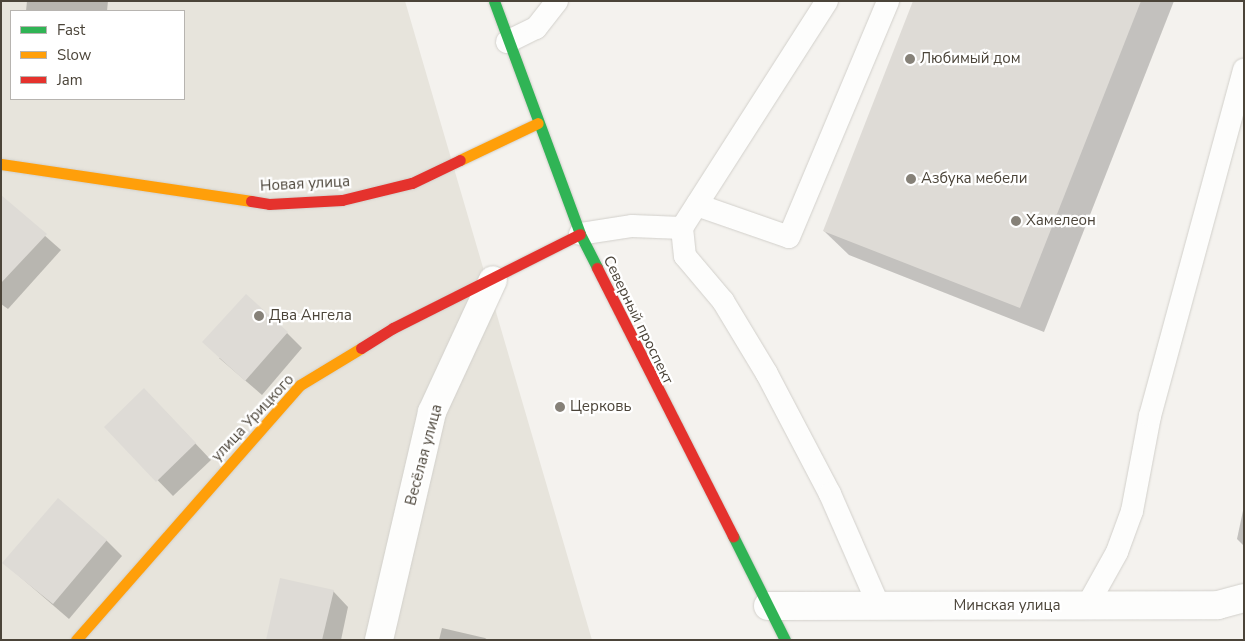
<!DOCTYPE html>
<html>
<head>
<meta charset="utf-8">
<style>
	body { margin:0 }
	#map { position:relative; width:1245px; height:641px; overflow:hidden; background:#f4f2ee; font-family:"Nunito Sans",sans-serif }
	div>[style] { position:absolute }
	.residential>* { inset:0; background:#e7e4dc }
	.shadow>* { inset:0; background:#0003 }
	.building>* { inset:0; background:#dedbd6 }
	.roads { filter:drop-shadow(0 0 1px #d2d0cb) drop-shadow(0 0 1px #d2d0cb) }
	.lane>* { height:22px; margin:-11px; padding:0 11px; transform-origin:11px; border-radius:11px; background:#fdfdfc }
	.street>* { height:28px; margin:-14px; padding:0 14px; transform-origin:14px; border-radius:14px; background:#fdfdfc }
	.fast>* { height:11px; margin:-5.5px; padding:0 5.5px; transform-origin:5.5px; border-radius:5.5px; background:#30b455 }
	.slow>* { height:11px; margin:-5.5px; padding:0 5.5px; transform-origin:5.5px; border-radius:5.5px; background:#ff9f0a }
	.jam>* { height:11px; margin:-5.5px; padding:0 5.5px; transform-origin:5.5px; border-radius:5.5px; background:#e5322d }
	.dots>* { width:14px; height:14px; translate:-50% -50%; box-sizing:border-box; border:2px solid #fff; border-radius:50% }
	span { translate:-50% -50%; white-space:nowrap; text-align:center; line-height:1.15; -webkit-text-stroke:4.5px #fff; paint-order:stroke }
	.poi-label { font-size:15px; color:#4b4439 }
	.left { translate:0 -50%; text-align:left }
	.street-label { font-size:15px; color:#4b4439 }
	.frame { position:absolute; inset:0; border:2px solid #4b4439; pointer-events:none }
	.legend { position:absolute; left:10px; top:10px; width:175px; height:90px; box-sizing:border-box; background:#fff; border:1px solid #b7b4b0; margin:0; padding:6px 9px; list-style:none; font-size:15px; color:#4b4439 }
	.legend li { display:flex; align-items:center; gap:10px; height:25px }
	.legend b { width:25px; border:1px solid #b7b4b0 }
</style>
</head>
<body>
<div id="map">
	<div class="residential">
		<div style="clip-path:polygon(evenodd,1px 1px,405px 1px,592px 640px,1px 640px,1px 1px,11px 11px,184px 11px,184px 99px,11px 99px,11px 11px)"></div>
	</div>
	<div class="shadow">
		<div style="clip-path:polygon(27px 1px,108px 1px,107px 11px,26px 11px)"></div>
		<div style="clip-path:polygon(915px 1px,1174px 1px,1044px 332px,849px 255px,824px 231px)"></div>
		<div style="clip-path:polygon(1px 197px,61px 250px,8px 309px,1px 304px)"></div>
		<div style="clip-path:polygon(287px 333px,302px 348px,262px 395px,219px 358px)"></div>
		<div style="clip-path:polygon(159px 405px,211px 460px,173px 496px,106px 427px)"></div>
		<div style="clip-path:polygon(1244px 506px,1244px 546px,1237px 539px)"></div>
		<div style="clip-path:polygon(106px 540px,122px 556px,69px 619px,4px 563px)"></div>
		<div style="clip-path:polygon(333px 591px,348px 607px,341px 640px,268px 640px)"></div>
		<div style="clip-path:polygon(442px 628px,485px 638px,488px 640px,439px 640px)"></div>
	</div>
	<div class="building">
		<div style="clip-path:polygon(913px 1px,1141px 1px,1020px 308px,823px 231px)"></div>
		<div style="clip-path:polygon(1px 195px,47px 234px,1px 283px)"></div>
		<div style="clip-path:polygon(246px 294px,288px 332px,245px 381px,202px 342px)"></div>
		<div style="clip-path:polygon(144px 388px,196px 443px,156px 482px,104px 427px)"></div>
		<div style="clip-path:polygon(58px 498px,107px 540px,53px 604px,2px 563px)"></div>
		<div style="clip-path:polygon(280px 578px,334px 590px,322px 640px,266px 640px)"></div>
	</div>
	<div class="roads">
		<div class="lane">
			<div style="left:827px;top:1px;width:269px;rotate:122.6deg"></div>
			<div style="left:682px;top:228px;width:28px;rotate:84deg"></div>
			<div style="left:685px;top:256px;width:59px;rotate:49.8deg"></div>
			<div style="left:723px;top:301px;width:85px;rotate:58.9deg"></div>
			<div style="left:767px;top:374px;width:136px;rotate:62.3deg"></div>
			<div style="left:830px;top:494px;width:122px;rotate:66.4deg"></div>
			<div style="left:507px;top:42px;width:32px;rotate:-26deg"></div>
			<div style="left:536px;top:28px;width:34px;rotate:-52deg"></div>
			<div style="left:697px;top:205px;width:97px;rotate:19.2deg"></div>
			<div style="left:789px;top:237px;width:256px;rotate:-67.2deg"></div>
			<div style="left:580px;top:234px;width:53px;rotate:-8.7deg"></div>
			<div style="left:632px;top:226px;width:50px;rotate:2.3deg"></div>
			<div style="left:1087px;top:606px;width:62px;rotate:-60.9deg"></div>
			<div style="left:1117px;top:552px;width:44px;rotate:-69.9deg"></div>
			<div style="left:1132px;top:511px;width:97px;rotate:-79.3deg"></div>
			<div style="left:1150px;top:416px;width:359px;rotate:-74.8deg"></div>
		</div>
		<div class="street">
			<div style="left:768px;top:606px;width:450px;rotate:-0.1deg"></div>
			<div style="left:1218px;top:605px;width:27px;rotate:-15deg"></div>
			<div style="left:379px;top:640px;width:234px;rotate:-76.9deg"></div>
			<div style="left:432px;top:412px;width:145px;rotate:-65.2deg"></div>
		</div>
		<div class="fast">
			<div style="left:494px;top:1px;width:248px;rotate:69.7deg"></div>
			<div style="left:580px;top:234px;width:38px;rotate:63deg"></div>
			<div style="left:733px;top:536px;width:116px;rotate:63.4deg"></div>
		</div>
		<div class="slow">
			<div style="left:460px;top:160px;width:86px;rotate:-25.4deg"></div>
			<div style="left:1px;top:164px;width:253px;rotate:8.4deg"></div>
			<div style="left:76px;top:640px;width:339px;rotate:-48.7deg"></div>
			<div style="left:300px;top:385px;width:71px;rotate:-31.2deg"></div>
		</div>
		<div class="jam">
			<div style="left:251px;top:201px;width:18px;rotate:9deg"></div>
			<div style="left:269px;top:204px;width:73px;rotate:-3.1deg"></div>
			<div style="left:342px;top:200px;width:72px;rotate:-13.7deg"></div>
			<div style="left:412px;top:183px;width:53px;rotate:-25.6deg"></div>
			<div style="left:597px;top:268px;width:301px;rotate:63.1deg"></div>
			<div style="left:361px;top:348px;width:38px;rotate:-32deg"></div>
			<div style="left:393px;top:328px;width:209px;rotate:-26.7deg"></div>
		</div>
	</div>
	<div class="dots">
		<div style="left:910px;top:59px;background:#868178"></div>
		<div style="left:911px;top:179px;background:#868178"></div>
		<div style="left:1016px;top:221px;background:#868178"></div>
		<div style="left:259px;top:316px;background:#868178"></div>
		<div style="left:560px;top:407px;background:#868178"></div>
	</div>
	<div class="poi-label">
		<span class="left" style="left:920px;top:59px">Любимый дом</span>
		<span class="left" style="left:921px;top:179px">Азбука мебели</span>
		<span class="left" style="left:1026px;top:221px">Хамелеон</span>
		<span class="left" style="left:269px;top:316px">Два Ангела</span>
		<span class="left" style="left:570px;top:407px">Церковь</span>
	</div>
	<div class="street-label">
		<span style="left:305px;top:184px;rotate:-3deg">Новая улица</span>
		<span style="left:638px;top:320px;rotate:64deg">Северный проспект</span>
		<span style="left:253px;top:418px;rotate:-47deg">улица Урицкого</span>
		<span style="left:424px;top:455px;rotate:-75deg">Весёлая улица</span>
		<span style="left:1007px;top:606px">Минская улица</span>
	</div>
	<div class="frame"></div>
	<ul class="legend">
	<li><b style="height:6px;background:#30b455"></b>Fast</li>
	<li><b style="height:6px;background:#ff9f0a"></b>Slow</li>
	<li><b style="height:6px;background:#e5322d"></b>Jam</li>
	</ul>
</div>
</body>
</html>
